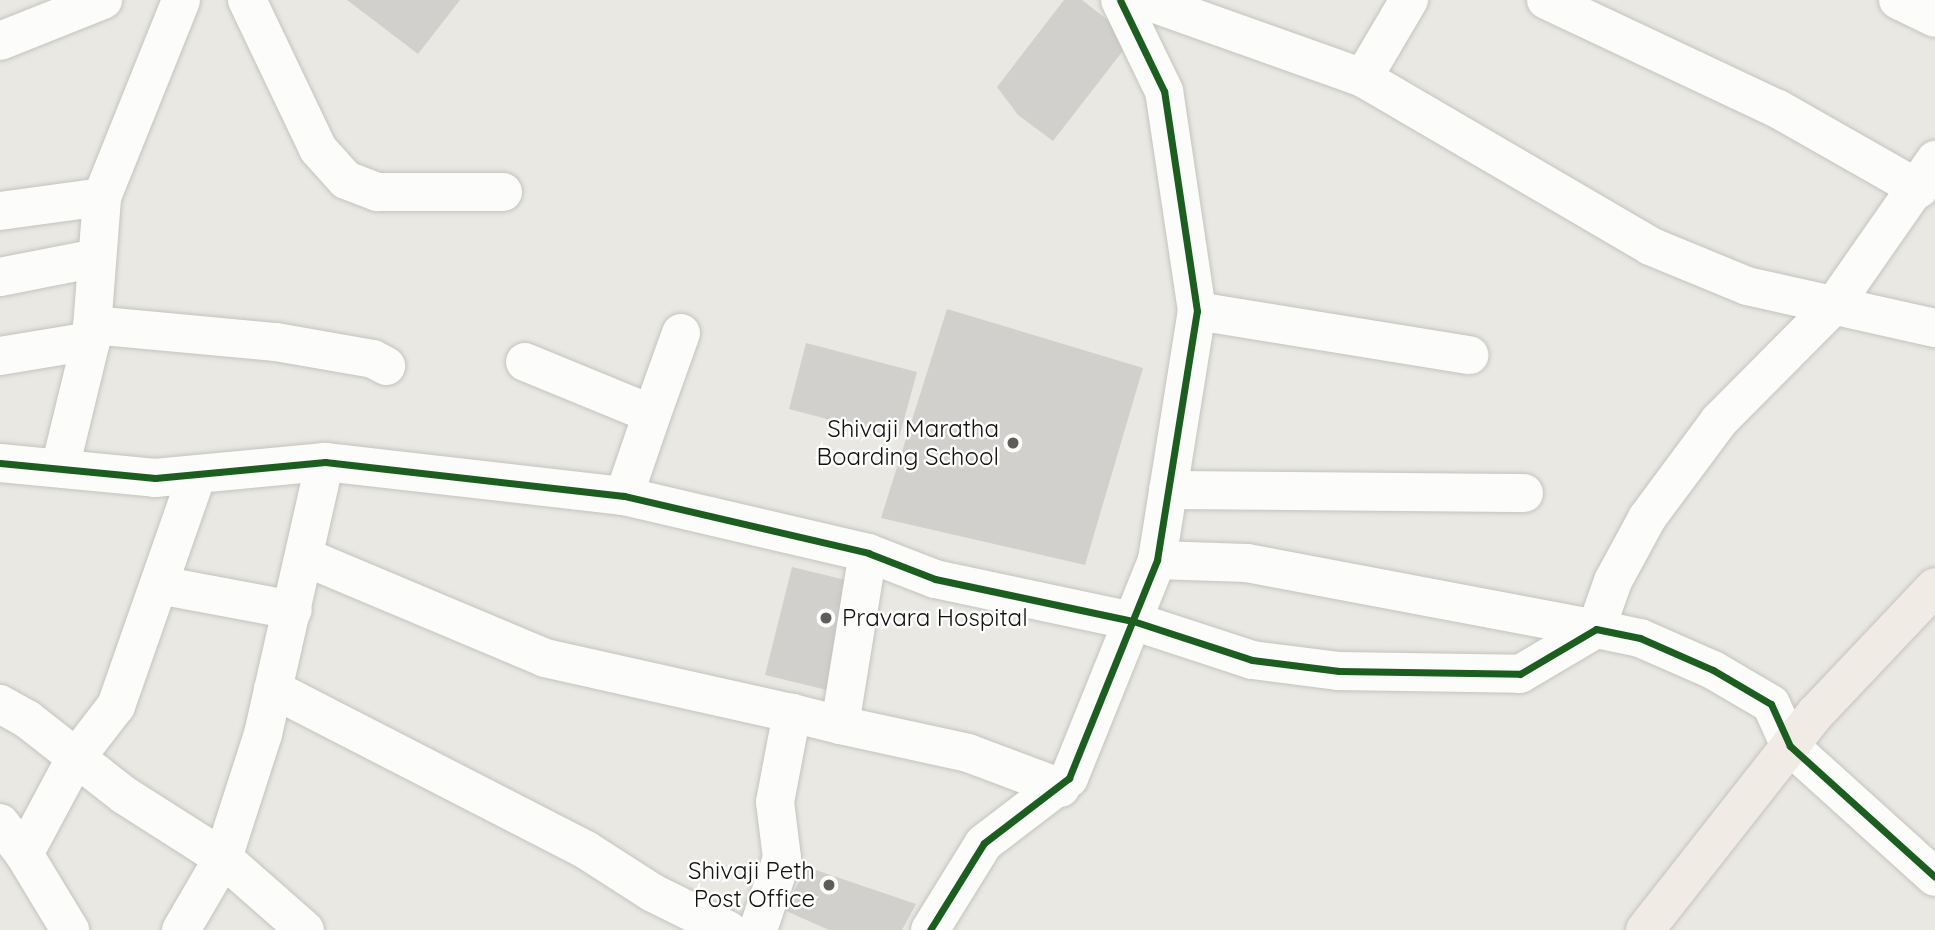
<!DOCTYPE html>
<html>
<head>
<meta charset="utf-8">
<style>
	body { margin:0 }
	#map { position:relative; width:1935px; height:930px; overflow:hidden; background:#e9e8e3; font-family:Quicksand,sans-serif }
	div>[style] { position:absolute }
	.building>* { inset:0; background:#d2d0cd }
	.roads { filter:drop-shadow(0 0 2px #c4c3bf) drop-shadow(0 0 2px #c4c3bf) }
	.minor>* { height:38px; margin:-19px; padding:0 19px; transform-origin:19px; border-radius:19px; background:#fcfcfb }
	.major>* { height:38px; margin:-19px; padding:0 19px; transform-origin:19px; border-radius:19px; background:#f1ebe6 }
	.cycleway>* { height:7px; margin:-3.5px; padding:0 3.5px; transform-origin:3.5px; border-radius:3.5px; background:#1b5e20 }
	.dots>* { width:19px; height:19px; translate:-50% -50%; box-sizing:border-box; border:4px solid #fff; border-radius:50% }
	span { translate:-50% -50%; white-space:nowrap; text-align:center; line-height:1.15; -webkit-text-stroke:5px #fff; paint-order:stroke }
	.poi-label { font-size:24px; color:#13120f }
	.right { translate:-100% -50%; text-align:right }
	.left { translate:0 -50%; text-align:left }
</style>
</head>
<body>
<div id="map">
	<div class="building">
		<div style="clip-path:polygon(347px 0,460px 0,418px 54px)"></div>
		<div style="clip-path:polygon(1064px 0,1082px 0,1132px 39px,1053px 141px,1018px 115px,997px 87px)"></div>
		<div style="clip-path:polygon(947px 309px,1143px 368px,1085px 565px,881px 518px)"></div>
		<div style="clip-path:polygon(806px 343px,917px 372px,899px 438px,789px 409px)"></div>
		<div style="clip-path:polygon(792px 567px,858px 583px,831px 691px,765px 675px)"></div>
		<div style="clip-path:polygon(807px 867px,916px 904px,902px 930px,829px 930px,784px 910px)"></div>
	</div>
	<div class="roads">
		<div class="minor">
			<div style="left:247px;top:0;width:165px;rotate:64.5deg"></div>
			<div style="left:318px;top:149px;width:42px;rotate:47.9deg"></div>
			<div style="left:346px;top:180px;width:34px;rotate:21deg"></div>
			<div style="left:378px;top:192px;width:125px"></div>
			<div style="left:1144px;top:0;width:232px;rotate:19.6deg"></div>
			<div style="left:1363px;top:78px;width:333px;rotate:30.3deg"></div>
			<div style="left:1650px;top:246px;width:105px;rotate:22.4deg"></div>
			<div style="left:1747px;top:286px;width:193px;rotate:12.6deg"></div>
			<div style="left:1546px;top:0;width:256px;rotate:25.2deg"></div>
			<div style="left:1778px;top:109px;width:162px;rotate:29.6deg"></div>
			<div style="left:1898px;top:0;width:41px;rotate:25.9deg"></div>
			<div style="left:0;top:41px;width:111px;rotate:-21.7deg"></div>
			<div style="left:1363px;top:78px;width:91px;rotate:-59.5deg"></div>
			<div style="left:0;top:211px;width:103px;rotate:-7.8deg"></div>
			<div style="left:0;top:277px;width:99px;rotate:-11.1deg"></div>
			<div style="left:1197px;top:311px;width:276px;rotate:9.2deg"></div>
			<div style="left:92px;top:325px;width:185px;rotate:5.3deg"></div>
			<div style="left:276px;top:342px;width:98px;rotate:9.9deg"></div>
			<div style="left:373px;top:359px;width:15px;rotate:28deg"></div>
			<div style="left:0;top:356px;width:92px;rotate:-9.4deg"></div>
			<div style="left:91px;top:341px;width:144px;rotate:-85.6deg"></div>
			<div style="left:102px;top:197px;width:212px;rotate:-68.1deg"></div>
			<div style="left:525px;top:362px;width:137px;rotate:22.3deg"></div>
			<div style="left:652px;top:414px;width:87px;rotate:108.9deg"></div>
			<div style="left:652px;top:414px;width:86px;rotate:-70.3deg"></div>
			<div style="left:0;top:463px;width:156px;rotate:5.5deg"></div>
			<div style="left:155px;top:478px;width:171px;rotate:-5.4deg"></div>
			<div style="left:325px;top:462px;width:301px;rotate:6.5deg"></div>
			<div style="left:624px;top:496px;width:251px;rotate:13.1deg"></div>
			<div style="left:868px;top:553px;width:72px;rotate:21.2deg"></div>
			<div style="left:935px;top:579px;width:202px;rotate:12deg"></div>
			<div style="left:1133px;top:621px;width:125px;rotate:18.1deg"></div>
			<div style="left:1252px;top:660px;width:88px;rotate:7.2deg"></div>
			<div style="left:1339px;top:671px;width:181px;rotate:0.9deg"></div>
			<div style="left:1520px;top:674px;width:88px;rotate:-30.6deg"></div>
			<div style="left:1596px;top:629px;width:45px;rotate:11.6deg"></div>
			<div style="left:1640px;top:638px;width:80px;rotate:23.7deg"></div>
			<div style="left:1713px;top:670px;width:67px;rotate:30.4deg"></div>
			<div style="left:1771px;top:704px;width:46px;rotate:65.7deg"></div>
			<div style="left:1790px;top:746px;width:195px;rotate:42.1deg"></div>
			<div style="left:60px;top:468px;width:131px;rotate:-76.3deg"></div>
			<div style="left:1168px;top:490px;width:356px;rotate:0.5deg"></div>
			<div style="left:305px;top:557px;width:260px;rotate:22.8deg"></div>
			<div style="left:545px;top:658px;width:253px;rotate:12.6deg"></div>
			<div style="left:1157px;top:560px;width:90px;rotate:1.9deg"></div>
			<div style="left:1247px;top:563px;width:355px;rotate:10.7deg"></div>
			<div style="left:1596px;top:629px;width:51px;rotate:-70.5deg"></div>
			<div style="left:1613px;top:581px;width:72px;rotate:-61.6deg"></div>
			<div style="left:1647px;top:518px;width:121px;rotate:-53.4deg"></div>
			<div style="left:1719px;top:421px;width:163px;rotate:-45.2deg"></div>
			<div style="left:1834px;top:305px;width:177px;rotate:-55.1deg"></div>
			<div style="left:159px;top:585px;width:136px;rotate:10.6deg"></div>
			<div style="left:273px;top:689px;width:352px;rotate:27.2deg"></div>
			<div style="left:586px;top:850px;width:80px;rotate:32.7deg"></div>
			<div style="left:653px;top:893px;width:84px;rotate:26.3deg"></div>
			<div style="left:0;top:704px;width:31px;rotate:29deg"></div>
			<div style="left:27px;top:719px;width:123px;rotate:38.1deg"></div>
			<div style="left:124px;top:795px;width:117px;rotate:32.5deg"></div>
			<div style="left:223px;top:858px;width:109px;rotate:41.3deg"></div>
			<div style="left:840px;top:725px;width:131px;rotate:12.3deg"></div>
			<div style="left:968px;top:753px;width:99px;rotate:20.6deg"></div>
			<div style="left:0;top:823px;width:39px;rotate:52deg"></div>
			<div style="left:24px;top:854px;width:89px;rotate:58.8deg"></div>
			<div style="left:24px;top:854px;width:108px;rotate:-61.8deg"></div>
			<div style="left:75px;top:759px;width:67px;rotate:-52.3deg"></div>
			<div style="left:116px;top:706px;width:243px;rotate:-70.7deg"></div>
			<div style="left:181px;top:930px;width:83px;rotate:-59.7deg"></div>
			<div style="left:223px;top:858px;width:130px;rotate:-72.1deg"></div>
			<div style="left:263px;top:734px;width:279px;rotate:-77.2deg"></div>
			<div style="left:758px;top:930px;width:76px;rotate:-71.6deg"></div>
			<div style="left:782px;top:858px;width:56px;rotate:-97.1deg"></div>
			<div style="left:775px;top:802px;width:91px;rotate:-79.2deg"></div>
			<div style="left:792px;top:713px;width:49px;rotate:14deg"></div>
			<div style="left:840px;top:725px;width:174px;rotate:-80.8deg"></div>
			<div style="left:930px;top:930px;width:102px;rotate:-58.2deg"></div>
			<div style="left:984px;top:843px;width:107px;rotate:-37.4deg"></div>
			<div style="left:1069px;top:778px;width:235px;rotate:-68deg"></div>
			<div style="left:1157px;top:560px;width:252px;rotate:-80.9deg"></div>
			<div style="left:1197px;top:311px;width:222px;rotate:-98.5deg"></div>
			<div style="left:1164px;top:91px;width:101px;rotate:-115.8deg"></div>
		</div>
		<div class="major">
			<div style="left:1645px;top:930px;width:276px;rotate:-51.8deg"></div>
			<div style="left:1816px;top:713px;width:173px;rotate:-46.6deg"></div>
		</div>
	</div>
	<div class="cycleway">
		<div style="left:0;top:463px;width:156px;rotate:5.5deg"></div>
		<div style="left:155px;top:478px;width:171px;rotate:-5.4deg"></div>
		<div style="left:325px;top:462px;width:301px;rotate:6.5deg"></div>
		<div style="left:624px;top:496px;width:251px;rotate:13.1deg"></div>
		<div style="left:868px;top:553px;width:72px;rotate:21.2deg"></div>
		<div style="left:935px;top:579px;width:202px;rotate:12deg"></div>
		<div style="left:1133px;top:621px;width:125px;rotate:18.1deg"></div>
		<div style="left:1252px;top:660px;width:88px;rotate:7.2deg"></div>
		<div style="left:1339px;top:671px;width:181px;rotate:0.9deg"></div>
		<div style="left:1520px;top:674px;width:88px;rotate:-30.6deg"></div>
		<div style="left:1596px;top:629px;width:45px;rotate:11.6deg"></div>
		<div style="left:1640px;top:638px;width:80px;rotate:23.7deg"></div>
		<div style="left:1713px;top:670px;width:67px;rotate:30.4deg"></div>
		<div style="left:1771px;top:704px;width:46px;rotate:65.7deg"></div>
		<div style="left:1790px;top:746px;width:195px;rotate:42.1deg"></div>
		<div style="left:930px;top:930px;width:102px;rotate:-58.2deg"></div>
		<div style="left:984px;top:843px;width:107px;rotate:-37.4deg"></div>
		<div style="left:1069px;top:778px;width:235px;rotate:-68deg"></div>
		<div style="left:1157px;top:560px;width:252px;rotate:-80.9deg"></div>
		<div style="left:1197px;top:311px;width:222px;rotate:-98.5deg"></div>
		<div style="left:1164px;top:91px;width:101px;rotate:-115.8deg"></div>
	</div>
	<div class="dots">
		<div style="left:1013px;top:443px;background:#5e5d59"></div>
		<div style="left:826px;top:618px;background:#5e5d59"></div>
		<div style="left:829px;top:885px;background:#5e5d59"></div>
	</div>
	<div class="poi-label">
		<span class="right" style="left:999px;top:443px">Shivaji Maratha<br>Boarding School</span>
		<span class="left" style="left:842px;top:618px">Pravara Hospital</span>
		<span class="right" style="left:815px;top:885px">Shivaji Peth<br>Post Office</span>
	</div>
</div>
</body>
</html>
